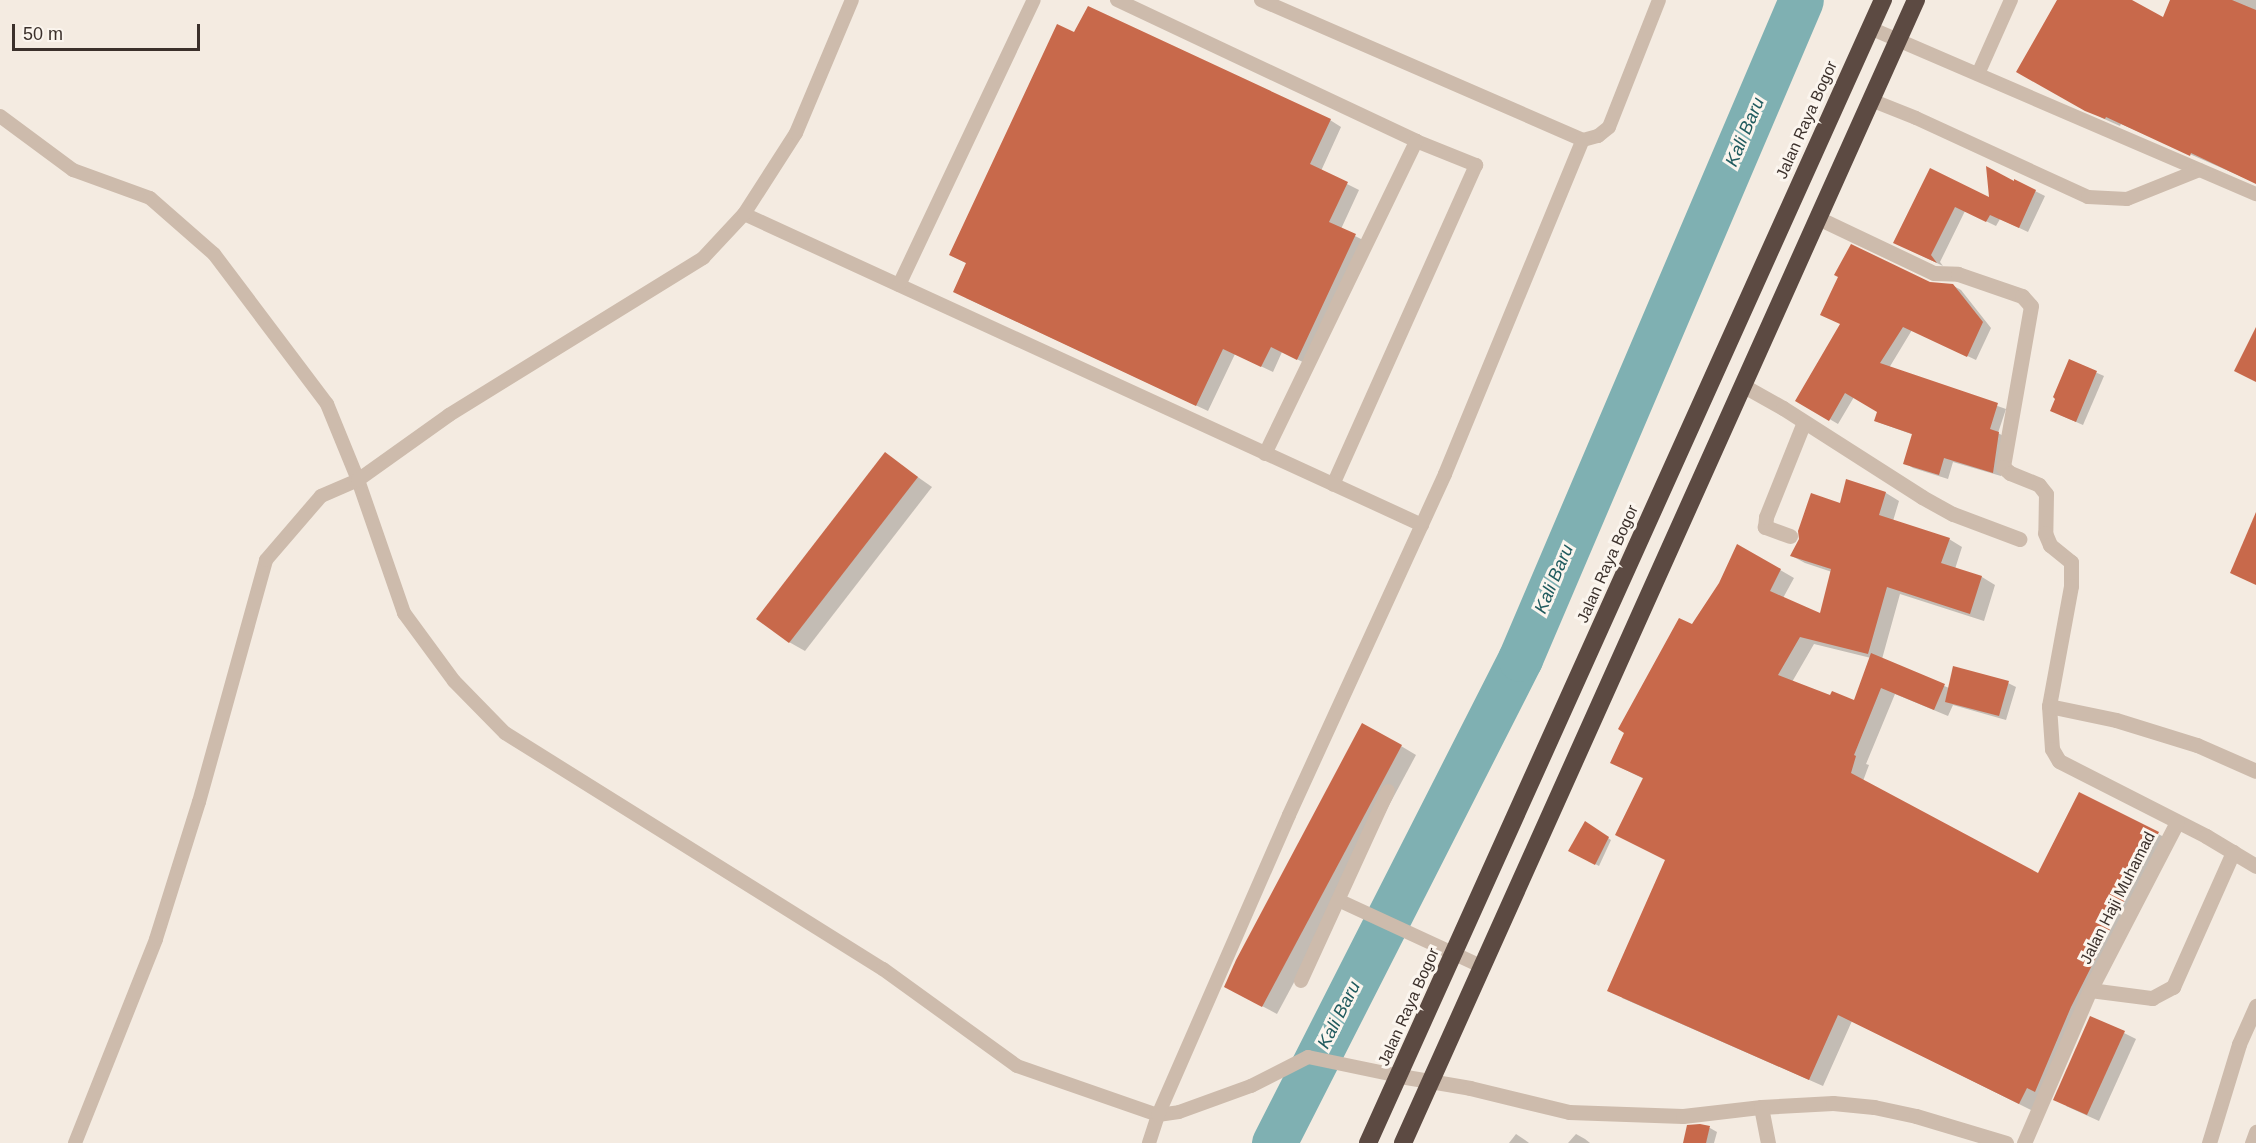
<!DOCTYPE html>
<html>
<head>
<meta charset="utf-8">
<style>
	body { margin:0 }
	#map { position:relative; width:2256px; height:1143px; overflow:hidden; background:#f4ebe1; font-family:Helvetica,sans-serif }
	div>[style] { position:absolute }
	.shadow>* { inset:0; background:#0003 }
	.river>* { height:45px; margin:-22.5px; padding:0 22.5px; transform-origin:22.5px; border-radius:22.5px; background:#7fb0b2 }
	.building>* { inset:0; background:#c8694b }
	.lane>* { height:14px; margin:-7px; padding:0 7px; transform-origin:7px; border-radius:7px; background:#cdbbac }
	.street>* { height:15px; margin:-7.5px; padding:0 7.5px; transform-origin:7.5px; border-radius:7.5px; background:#cdbbac }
	.highway>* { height:18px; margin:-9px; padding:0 9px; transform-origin:9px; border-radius:9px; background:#5c4a42 }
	span { translate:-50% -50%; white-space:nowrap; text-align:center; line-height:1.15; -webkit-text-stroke:6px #fbf5ee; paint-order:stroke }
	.street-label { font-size:16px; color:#3b302b }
	.water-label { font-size:18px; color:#1f5a5e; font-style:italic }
	.scale { position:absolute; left:12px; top:24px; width:188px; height:27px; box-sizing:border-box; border:3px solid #3b302b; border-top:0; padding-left:8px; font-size:18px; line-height:21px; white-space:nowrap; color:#3b302b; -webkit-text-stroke:4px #fbf5ee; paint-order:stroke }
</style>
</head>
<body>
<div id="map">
	<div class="shadow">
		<div style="clip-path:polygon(2059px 0,2129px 0,2163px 19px,2171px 0,2256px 0,2256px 183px,2121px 124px,2120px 126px,2102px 118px,2018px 72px)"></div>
		<div style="clip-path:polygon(1075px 34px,1330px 120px,1341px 127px,1321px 171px,1359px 190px,1341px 229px,1367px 242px,1309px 365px,1282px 352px,1273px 372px,1235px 354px,1208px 411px,966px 298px,968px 264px,950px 255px)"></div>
		<div style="clip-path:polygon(1931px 170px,1990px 199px,2015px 181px,2045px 196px,2028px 232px,2000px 219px,1996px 226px,1965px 211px,1940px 262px,1943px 266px,1904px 247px)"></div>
		<div style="clip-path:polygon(1929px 283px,1952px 285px,1961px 290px,1991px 328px,1976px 360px,1912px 330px,1889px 368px,2006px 409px,1998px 433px,2007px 438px,2001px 476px,1953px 462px,1948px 479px,1913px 468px,1905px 463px,1914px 435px,1875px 421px,1879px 411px,1854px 397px,1838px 424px,1797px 400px)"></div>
		<div style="clip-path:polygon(2070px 361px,2104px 376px,2083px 425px,2060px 415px)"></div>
		<div style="clip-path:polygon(885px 454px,932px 487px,805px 651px,789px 642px)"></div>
		<div style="clip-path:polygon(evenodd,1847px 481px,1886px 493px,1899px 501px,1893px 521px,1949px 539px,1962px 547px,1955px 569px,1982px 577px,1995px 585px,1984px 621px,1900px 594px,1882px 659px,1949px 688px,2008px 683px,2016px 687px,2006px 720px,1953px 705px,1948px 716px,1895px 694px,1866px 764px,1869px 765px,1863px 781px,2039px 876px,2079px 794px,2172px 841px,2033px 1111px,1852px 1021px,1823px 1086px,1622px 998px,1667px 860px,1644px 779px,1612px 763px,1626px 732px,1721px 584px,1738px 546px,1794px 578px,1783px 598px,1821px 615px,1832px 572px,1805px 563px,1792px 556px,1841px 505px,1847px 481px,1814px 644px,1871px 658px,1855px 702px,1831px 697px,1792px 682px,1814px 644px)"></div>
		<div style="clip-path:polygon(1401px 746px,1416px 755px,1277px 1014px,1241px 995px)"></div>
		<div style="clip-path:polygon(1586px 823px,1611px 840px,1599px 866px,1570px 851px)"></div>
		<div style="clip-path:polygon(2124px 1033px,2136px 1039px,2099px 1121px,2066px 1106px)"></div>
		<div style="clip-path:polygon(1688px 1127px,1710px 1128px,1717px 1132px,1714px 1143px,1684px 1143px)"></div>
		<div style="clip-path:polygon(1516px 1134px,1525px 1140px,1529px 1143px,1509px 1143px)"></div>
		<div style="clip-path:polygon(1576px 1134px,1585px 1139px,1590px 1143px,1568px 1143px)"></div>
	</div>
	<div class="river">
		<div style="left:1274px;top:1143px;width:543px;rotate:-63.06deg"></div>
		<div style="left:1520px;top:659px;width:716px;rotate:-66.91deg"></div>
	</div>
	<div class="building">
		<div style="clip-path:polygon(2057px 0,2132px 0,2163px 17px,2170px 0,2232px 0,2256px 10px,2256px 184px,2191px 153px,2190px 156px,2106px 117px,2105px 119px,2085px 111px,2016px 72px)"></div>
		<div style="clip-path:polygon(1088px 6px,1331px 119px,1310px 164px,1348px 182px,1329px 222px,1356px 234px,1297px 360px,1271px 347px,1261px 367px,1223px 349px,1196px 406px,953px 292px,966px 263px,949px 255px,1057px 24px,1074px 32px)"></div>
		<div style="clip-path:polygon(1986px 166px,2014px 181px,2014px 179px,2036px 190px,2019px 228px,1990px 215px,1986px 222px,1955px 207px,1931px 255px,1937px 263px,1893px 243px,1930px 168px,1989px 197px)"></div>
		<div style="clip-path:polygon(1851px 244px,1930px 282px,1953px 284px,1983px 322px,1967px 357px,1903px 327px,1880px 363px,1998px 403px,1990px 429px,1999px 432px,1993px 473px,1944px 458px,1939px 475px,1903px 464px,1912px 434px,1874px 421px,1877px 412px,1845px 393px,1829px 421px,1795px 401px,1840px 324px,1820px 315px,1838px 277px,1834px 275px)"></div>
		<div style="clip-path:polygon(2256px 327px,2256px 382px,2234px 371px)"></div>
		<div style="clip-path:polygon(2069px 359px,2097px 371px,2076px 422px,2050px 411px,2055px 399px,2053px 397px)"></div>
		<div style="clip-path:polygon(885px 452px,918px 477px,789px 643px,756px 619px)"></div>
		<div style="clip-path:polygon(1846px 479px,1886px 492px,1879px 515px,1950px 538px,1941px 563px,1982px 576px,1970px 614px,1887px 587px,1868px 654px,1800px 637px,1778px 675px,1830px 695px,1832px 691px,1854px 700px,1871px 653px,1945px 684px,1934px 710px,1881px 688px,1854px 755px,1856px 756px,1851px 773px,2038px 873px,2079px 792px,2159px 832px,2071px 1007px,2035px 1092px,2027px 1088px,2019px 1104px,1838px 1015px,1809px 1080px,1607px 991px,1665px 860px,1615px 835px,1643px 778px,1610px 763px,1624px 733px,1618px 729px,1679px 618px,1692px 624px,1719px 583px,1737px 544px,1781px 569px,1770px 591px,1820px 613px,1831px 569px,1790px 556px,1799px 539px,1798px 531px,1811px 493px,1840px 503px)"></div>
		<div style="clip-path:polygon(2256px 512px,2256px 585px,2230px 573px)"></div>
		<div style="clip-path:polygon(1953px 666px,2009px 681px,1999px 716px,1945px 702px)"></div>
		<div style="clip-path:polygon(1362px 723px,1402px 745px,1262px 1007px,1224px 987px,1236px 960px)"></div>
		<div style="clip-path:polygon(1585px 821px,1609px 837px,1595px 865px,1568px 851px)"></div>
		<div style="clip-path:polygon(2090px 1016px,2125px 1031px,2087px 1115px,2053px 1100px)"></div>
		<div style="clip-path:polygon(1700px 1124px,1710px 1126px,1706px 1143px,1683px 1143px,1687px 1125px)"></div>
	</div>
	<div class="lane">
		<div style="left:1117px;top:0;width:331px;rotate:25.2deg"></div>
		<div style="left:1416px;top:141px;width:65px;rotate:21.8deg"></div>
		<div style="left:1476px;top:165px;width:350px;rotate:114.1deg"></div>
		<div style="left:1261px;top:0;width:351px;rotate:23.5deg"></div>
		<div style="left:1583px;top:140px;width:16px;rotate:-15deg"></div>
		<div style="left:1598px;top:136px;width:14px;rotate:-39deg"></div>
		<div style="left:1609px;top:127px;width:136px;rotate:-68.5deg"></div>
		<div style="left:1870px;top:28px;width:420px;rotate:23.3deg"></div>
		<div style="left:1978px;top:74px;width:81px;rotate:-66deg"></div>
		<div style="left:1871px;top:100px;width:48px;rotate:21.8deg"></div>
		<div style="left:1916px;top:118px;width:189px;rotate:24.7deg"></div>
		<div style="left:2088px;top:197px;width:39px;rotate:3deg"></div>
		<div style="left:2127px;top:199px;width:78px;rotate:-21.9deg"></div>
		<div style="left:0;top:116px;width:91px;rotate:36.5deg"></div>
		<div style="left:73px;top:170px;width:82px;rotate:20deg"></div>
		<div style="left:150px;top:198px;width:85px;rotate:41.2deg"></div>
		<div style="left:214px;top:254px;width:188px;rotate:53deg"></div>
		<div style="left:327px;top:404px;width:82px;rotate:67.8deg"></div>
		<div style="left:358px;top:480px;width:141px;rotate:70.9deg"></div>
		<div style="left:404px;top:613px;width:84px;rotate:53.7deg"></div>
		<div style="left:454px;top:681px;width:73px;rotate:45.6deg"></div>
		<div style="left:505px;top:733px;width:446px;rotate:32deg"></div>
		<div style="left:883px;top:969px;width:165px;rotate:35.9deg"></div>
		<div style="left:1017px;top:1066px;width:149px;rotate:19.2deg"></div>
		<div style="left:1158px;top:1115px;width:21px;rotate:-8deg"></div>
		<div style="left:1179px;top:1112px;width:77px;rotate:-19.9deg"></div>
		<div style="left:1251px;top:1086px;width:64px;rotate:-27deg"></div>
		<div style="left:1308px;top:1057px;width:94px;rotate:11.7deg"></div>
		<div style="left:744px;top:214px;width:746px;rotate:24.64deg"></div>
		<div style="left:899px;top:285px;width:315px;rotate:-64.7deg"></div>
		<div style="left:1265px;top:454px;width:348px;rotate:-64.2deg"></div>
		<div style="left:1338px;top:900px;width:157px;rotate:24.8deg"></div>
		<div style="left:1301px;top:981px;width:209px;rotate:-65.4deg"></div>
		<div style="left:75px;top:1143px;width:219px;rotate:-68.3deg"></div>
		<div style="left:156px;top:939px;width:144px;rotate:-72.6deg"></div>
		<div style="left:199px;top:802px;width:251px;rotate:-74.5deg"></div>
		<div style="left:266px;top:560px;width:84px;rotate:-49.3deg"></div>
		<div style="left:321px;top:496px;width:40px;rotate:-23.4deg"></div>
		<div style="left:358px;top:480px;width:112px;rotate:-35.5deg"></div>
		<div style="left:449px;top:415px;width:299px;rotate:-31.7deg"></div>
		<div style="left:703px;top:258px;width:60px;rotate:-47deg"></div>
		<div style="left:744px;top:214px;width:96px;rotate:-57.3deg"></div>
		<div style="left:796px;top:133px;width:144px;rotate:-67.2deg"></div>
		<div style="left:1149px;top:1143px;width:29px;rotate:-72deg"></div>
		<div style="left:1158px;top:1115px;width:327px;rotate:-66.4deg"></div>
		<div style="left:1289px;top:815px;width:375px;rotate:-65.4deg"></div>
		<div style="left:1445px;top:474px;width:361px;rotate:-67.6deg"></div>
	</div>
	<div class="street">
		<div style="left:1818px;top:218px;width:128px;rotate:25.4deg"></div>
		<div style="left:1934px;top:273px;width:24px;rotate:2deg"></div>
		<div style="left:1958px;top:274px;width:68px;rotate:19deg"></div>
		<div style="left:2022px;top:296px;width:13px;rotate:48deg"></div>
		<div style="left:2031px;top:306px;width:163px;rotate:99.9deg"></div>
		<div style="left:2003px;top:467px;width:9px;rotate:41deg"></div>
		<div style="left:2010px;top:473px;width:31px;rotate:22deg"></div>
		<div style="left:2039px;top:485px;width:11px;rotate:52deg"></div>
		<div style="left:2046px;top:494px;width:39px;rotate:91deg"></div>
		<div style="left:2045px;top:533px;width:13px;rotate:67deg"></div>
		<div style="left:2050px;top:545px;width:27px;rotate:39deg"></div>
		<div style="left:2071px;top:562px;width:24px;rotate:90deg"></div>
		<div style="left:2071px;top:586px;width:122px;rotate:100.4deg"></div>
		<div style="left:2049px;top:706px;width:43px;rotate:86deg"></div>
		<div style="left:2052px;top:749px;width:14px;rotate:60deg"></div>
		<div style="left:2059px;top:761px;width:165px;rotate:27deg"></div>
		<div style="left:2206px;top:836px;width:58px;rotate:31deg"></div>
		<div style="left:1742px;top:385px;width:47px;rotate:29.3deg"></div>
		<div style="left:1783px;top:408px;width:165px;rotate:32.6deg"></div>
		<div style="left:1922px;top:497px;width:35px;rotate:29deg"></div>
		<div style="left:1953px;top:514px;width:71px;rotate:20.7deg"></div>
		<div style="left:1790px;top:536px;width:27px;rotate:-160deg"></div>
		<div style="left:1765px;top:527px;width:10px;rotate:-84deg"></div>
		<div style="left:1766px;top:517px;width:102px;rotate:-68.2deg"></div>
		<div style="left:2049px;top:706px;width:68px;rotate:11.8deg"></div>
		<div style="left:2116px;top:720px;width:85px;rotate:17.2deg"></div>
		<div style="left:2197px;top:745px;width:64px;rotate:23.8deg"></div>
		<div style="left:2090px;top:990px;width:63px;rotate:7.4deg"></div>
		<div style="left:2152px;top:998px;width:24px;rotate:-28deg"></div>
		<div style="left:2173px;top:987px;width:148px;rotate:-66deg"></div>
		<div style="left:1400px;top:1076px;width:71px;rotate:9.7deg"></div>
		<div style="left:1470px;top:1088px;width:102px;rotate:13.6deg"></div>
		<div style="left:1569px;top:1112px;width:114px;rotate:2deg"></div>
		<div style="left:1683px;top:1116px;width:79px;rotate:-6.6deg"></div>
		<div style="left:1761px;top:1107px;width:72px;rotate:-3.2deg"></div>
		<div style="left:1833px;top:1103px;width:41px;rotate:5.6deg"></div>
		<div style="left:1874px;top:1107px;width:43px;rotate:12.1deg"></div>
		<div style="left:1916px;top:1116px;width:94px;rotate:16.7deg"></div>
		<div style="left:1761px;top:1107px;width:37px;rotate:79deg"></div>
		<div style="left:2024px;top:1143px;width:167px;rotate:-66.7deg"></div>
		<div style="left:2090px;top:990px;width:189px;rotate:-62.6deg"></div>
		<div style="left:2209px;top:1143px;width:103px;rotate:-73.1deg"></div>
		<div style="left:2239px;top:1044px;width:42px;rotate:-65.9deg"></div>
		<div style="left:2252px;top:1143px;width:12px;rotate:-70deg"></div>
	</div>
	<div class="highway">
		<div style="left:1368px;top:1143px;width:1254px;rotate:-65.75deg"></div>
		<div style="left:1403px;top:1143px;width:1253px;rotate:-65.83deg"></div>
	</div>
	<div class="street-label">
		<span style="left:1807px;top:120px;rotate:-66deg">Jalan Raya Bogor</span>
		<span style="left:1608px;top:564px;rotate:-66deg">Jalan Raya Bogor</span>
		<span style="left:2118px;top:898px;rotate:-63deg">Jalan Haji Muhamad</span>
		<span style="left:1409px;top:1007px;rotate:-66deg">Jalan Raya Bogor</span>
	</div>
	<div class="water-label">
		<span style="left:1745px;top:132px;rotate:-67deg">Kali Baru</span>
		<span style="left:1554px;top:579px;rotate:-67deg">Kali Baru</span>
		<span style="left:1339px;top:1015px;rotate:-63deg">Kali Baru</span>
	</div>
	<div class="scale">50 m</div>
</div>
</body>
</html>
